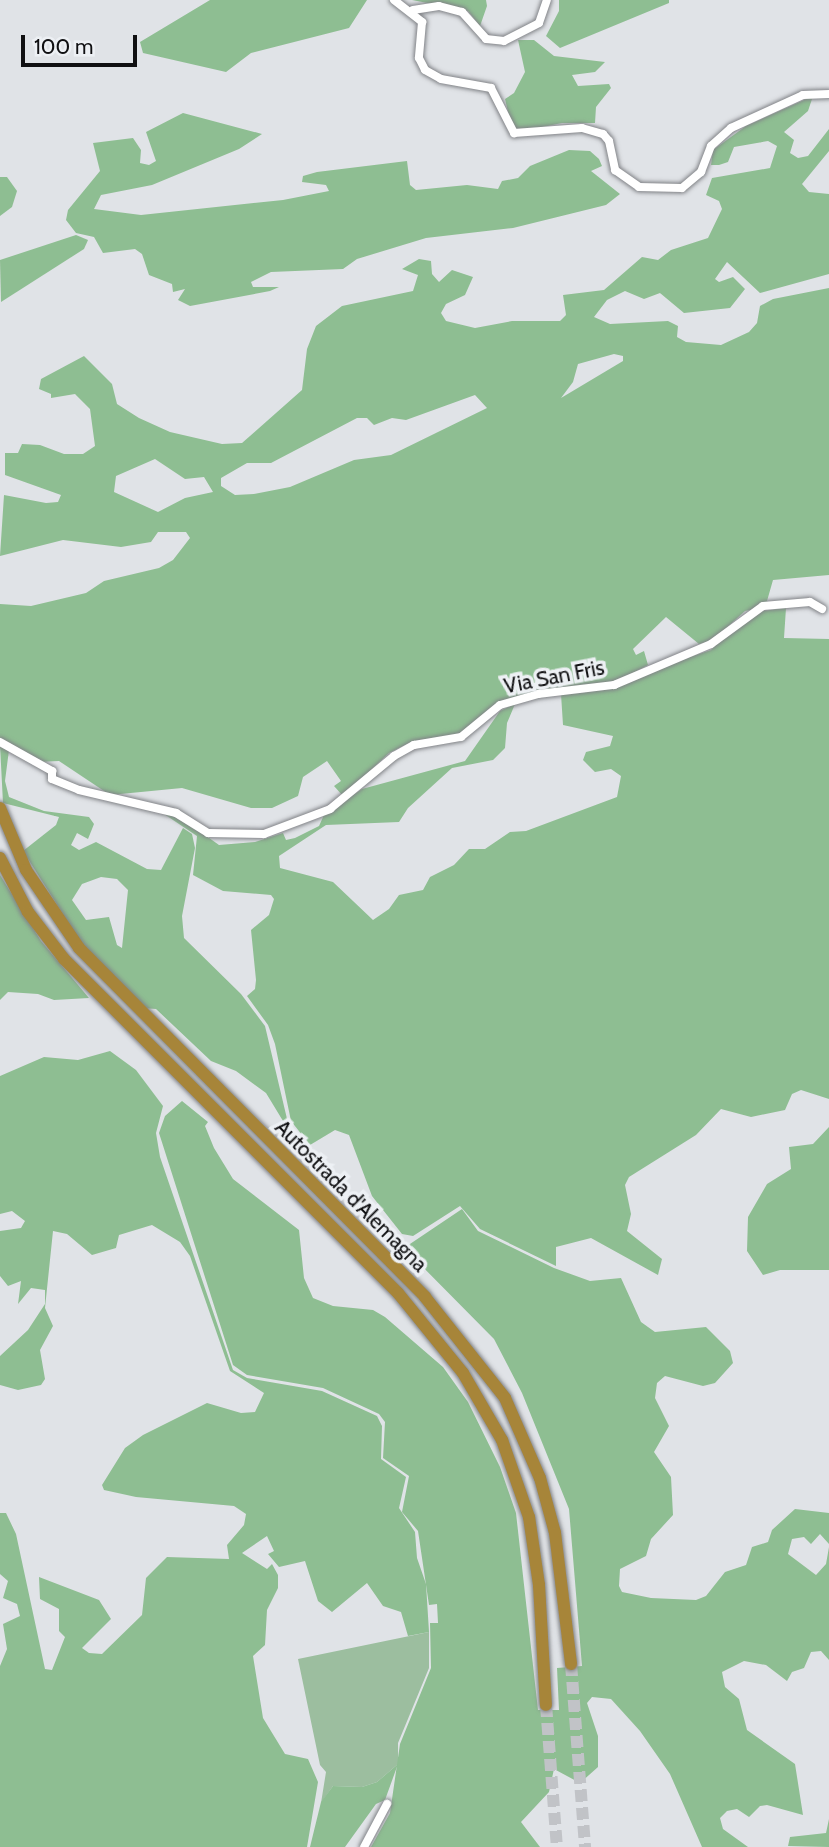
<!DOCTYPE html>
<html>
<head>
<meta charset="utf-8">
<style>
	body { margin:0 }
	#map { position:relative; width:829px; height:1847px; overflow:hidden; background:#e0e3e7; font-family:Cabin,sans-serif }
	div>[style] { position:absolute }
	.green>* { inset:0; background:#9cbe9f }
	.forest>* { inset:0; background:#8ebe92 }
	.highway-tunnel>* { height:12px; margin-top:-6px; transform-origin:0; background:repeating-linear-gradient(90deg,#c1c3c7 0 12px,transparent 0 18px) }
	.roads { filter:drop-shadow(0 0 2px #818387) drop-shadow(0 0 2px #818387) }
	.minor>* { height:8px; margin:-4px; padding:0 4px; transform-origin:4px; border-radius:4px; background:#fff }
	.highway>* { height:12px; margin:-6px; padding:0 6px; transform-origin:6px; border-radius:6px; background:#a78539 }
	span { translate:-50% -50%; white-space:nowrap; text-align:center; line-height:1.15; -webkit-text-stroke:7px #edf0f4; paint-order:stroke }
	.street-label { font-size:21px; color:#101012 }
	.scale { position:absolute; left:21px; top:35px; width:116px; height:32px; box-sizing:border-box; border:4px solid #101012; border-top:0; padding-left:9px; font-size:21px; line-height:24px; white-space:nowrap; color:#101012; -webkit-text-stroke:5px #edf0f4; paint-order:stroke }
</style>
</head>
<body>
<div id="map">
	<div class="green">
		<div style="clip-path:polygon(429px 1632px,429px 1668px,398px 1743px,398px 1764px,377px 1782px,362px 1787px,333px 1786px,321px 1803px,326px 1772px,320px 1765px,298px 1659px)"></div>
	</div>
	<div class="forest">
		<div style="clip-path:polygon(210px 0,367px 0,349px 28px,251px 53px,226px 72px,143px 53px,140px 42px)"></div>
		<div style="clip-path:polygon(412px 0,486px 0,487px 6px,480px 26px,468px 11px)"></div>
		<div style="clip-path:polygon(559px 0,669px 0,669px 3px,560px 48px,546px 36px,559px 11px)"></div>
		<div style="clip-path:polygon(518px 40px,534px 40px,554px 56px,605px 62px,595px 72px,572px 75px,578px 86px,609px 84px,611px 88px,596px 107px,595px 123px,562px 123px,513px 133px,505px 99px,514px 93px,525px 72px)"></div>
		<div style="clip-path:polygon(evenodd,813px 96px,808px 111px,784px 132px,794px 140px,790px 153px,798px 158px,808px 156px,829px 129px,829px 151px,802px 184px,809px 192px,829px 194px,829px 274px,760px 293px,727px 262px,715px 279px,719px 282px,733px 277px,745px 289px,730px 308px,684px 313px,660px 293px,644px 299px,625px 291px,607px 300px,594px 317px,610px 324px,668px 321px,678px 326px,677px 337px,686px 342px,721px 345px,749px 332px,757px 323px,760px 306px,773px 299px,829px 288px,829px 575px,773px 580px,767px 601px,773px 605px,745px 611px,713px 640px,699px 644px,666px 617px,633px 649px,636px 655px,644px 651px,648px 665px,614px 683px,501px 702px,458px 736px,413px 741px,389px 753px,343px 796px,334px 786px,341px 781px,327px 761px,303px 777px,298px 796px,272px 808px,251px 808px,182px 788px,110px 795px,59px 761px,37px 762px,0 740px,0 604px,31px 606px,86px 593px,104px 581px,159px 568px,173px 560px,190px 538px,186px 532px,158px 532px,151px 542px,121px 547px,63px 540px,0 556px,4px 495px,46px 503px,58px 502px,61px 495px,5px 475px,5px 453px,18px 453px,22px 444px,40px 445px,64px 454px,83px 454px,95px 446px,90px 409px,75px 394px,51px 398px,51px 394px,39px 389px,41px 379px,84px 356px,112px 384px,117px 404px,139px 418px,170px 432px,222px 444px,242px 443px,302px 390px,307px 349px,316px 326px,342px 306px,413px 291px,418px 275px,402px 269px,419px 259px,431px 261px,432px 274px,439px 282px,452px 270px,473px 277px,465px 295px,446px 304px,441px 313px,446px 321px,475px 328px,512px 321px,560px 321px,566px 315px,563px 295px,604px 290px,642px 257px,658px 260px,671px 250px,708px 238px,722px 209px,719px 201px,706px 195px,712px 178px,770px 168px,777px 146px,768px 141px,734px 147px,728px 162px,719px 165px,711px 165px,713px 150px,746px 126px,813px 96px,614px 354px,623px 356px,623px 361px,561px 398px,573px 382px,578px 364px,614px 354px,813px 96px,475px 395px,487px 408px,391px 455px,354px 460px,290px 487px,254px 494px,235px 495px,221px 486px,221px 478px,247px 463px,271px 463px,357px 418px,367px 418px,374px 425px,392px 418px,406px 420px,475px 395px,813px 96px,155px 459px,185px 479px,204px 477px,213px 492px,185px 498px,158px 512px,114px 492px,116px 476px,155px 459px)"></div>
		<div style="clip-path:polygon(183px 113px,262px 134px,239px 149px,152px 185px,101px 195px,94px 209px,141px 215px,283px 200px,329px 191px,326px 185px,302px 182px,303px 176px,317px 172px,407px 161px,410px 185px,416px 190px,467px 185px,498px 189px,502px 181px,518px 178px,530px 166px,569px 150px,590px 151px,599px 159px,602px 166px,591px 171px,620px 194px,606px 205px,513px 228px,426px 238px,357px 259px,343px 269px,271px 272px,251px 282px,253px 287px,279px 287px,270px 291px,190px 306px,178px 300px,185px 289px,173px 292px,172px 284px,149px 275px,142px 254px,135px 249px,103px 253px,94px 237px,76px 233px,66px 220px,68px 210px,100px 171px,93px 143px,133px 138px,141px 150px,140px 163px,149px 165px,156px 161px,146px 132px)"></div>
		<div style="clip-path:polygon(0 177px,7px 177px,17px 191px,12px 207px,0 216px)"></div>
		<div style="clip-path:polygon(76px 235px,88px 240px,84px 249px,1px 302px,0 260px)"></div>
		<div style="clip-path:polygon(786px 608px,784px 638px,829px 639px,829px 1099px,801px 1090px,792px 1094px,785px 1110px,751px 1117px,721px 1109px,696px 1135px,629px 1177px,625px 1185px,631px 1214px,627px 1231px,662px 1259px,658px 1275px,591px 1238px,556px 1247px,556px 1266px,480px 1229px,460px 1206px,413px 1236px,402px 1234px,372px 1196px,349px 1135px,335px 1130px,310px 1145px,291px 1121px,275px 1044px,268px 1025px,247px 996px,255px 989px,256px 980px,251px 930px,269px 915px,274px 899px,271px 895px,223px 891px,193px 875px,197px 836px,161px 812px,184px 820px,219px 845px,255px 842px,283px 833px,286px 840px,295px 838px,319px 826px,324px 815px,362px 789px,465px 761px,500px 711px,515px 704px,507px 723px,505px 748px,493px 760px,452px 768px,408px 808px,399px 822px,326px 825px,279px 856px,280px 868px,333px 882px,373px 920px,389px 909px,399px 895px,423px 890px,430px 877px,454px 865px,469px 849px,485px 849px,510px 832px,526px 831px,617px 797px,621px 776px,611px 769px,595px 772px,583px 760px,586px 752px,610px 746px,613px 736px,563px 725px,561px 694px,586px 692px,711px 650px,747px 613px)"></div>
		<div style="clip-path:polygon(evenodd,0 745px,9px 750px,5px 781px,9px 797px,44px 811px,89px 817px,94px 824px,88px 839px,77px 833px,71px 845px,79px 850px,96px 842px,147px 869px,161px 870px,183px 828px,192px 834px,195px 848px,182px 916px,184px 938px,241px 994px,265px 1026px,288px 1123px,300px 1141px,297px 1144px,266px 1093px,236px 1071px,211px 1061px,156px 1009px,142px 1008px,80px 941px,23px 851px,56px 825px,59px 817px,3px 803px,0 745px,101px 877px,117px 879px,128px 890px,122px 948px,117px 945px,109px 917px,86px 920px,72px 900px,82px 884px,101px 877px)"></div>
		<div style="clip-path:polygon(0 875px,41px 941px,89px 998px,54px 1000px,38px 994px,8px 992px,0 1000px)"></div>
		<div style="clip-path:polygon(110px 1051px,136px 1070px,163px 1106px,156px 1133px,160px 1157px,233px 1370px,247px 1378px,322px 1391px,377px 1416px,382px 1426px,381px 1459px,406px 1477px,399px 1508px,415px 1532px,417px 1558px,426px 1584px,429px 1632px,408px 1636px,401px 1612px,383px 1606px,367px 1583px,332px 1612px,318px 1601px,305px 1561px,279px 1567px,268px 1554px,274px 1551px,267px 1536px,242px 1553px,267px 1569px,272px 1564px,278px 1575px,278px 1588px,267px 1610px,265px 1645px,253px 1656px,263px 1718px,285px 1754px,308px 1759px,318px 1782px,307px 1847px,0 1847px,0 1666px,7px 1649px,3px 1624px,20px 1616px,17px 1604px,3px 1598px,8px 1581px,0 1574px,0 1513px,6px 1513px,16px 1534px,45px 1669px,52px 1670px,65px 1637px,59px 1631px,59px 1609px,40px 1599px,39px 1577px,99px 1600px,111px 1619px,82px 1648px,89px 1653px,102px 1654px,142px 1615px,146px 1578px,167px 1557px,229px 1559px,227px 1545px,244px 1525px,246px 1514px,234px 1506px,136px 1497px,104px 1490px,102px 1485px,125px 1448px,143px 1435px,207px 1403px,241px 1413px,255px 1412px,264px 1393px,230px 1371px,190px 1256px,180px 1242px,152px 1225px,119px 1235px,116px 1248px,92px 1255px,67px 1234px,53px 1231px,45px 1308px,53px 1326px,40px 1350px,45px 1379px,41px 1385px,18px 1390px,0 1385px,0 1356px,28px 1330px,45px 1304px,45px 1290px,31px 1288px,18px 1304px,21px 1281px,8px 1286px,0 1276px,0 1231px,21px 1228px,25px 1221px,12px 1211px,0 1214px,0 1076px,44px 1057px,78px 1060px)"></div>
		<div style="clip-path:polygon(182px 1101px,208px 1122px,205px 1126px,214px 1148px,233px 1179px,299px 1230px,304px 1278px,313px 1298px,333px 1306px,373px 1310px,385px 1317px,443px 1367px,468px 1402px,500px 1467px,516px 1513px,538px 1710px,559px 1710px,557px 1668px,582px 1666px,569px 1509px,522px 1393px,494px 1339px,404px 1248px,462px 1209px,478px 1231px,554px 1268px,590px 1281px,621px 1278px,641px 1322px,655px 1332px,706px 1327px,730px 1351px,733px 1363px,715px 1383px,703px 1386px,665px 1376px,657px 1383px,655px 1398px,669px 1426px,654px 1452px,671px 1477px,673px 1515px,651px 1539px,646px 1556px,620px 1569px,619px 1586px,622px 1592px,651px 1598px,696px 1600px,706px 1596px,725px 1572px,746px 1565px,752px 1547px,768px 1542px,772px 1530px,795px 1509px,829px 1513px,829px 1544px,820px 1534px,811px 1544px,804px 1537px,792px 1539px,788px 1554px,816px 1575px,826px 1564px,829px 1547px,829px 1660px,821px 1651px,811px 1652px,804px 1668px,792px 1672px,787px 1681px,766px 1665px,744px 1661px,722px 1672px,725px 1687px,739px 1699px,747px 1730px,795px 1764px,803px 1815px,767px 1805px,760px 1806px,749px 1817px,737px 1809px,727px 1811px,720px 1818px,723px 1829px,748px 1847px,702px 1847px,670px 1774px,640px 1731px,611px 1699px,592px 1697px,587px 1703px,598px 1736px,598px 1767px,580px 1783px,554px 1769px,549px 1792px,521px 1822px,540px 1847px,371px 1847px,390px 1813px,400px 1744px,431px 1668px,430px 1623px,438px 1623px,437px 1604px,429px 1605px,418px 1531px,402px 1512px,409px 1476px,383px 1458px,385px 1422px,379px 1414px,323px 1388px,247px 1375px,233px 1365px,159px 1133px,165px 1116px)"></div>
		<div style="clip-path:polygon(829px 1127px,829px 1270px,780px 1270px,763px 1275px,747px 1251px,748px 1217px,767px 1184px,791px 1169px,789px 1147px,813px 1144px)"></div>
		<div style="clip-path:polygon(398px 1764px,385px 1800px,376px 1804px,345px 1847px,310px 1847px,321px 1802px,333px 1786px,362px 1787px,377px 1782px)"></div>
		<div style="clip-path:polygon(829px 1819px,829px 1847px,788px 1846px,790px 1837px,826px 1833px)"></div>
	</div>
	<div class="highway-tunnel">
		<div style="left:571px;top:1664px;width:184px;rotate:85.6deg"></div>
		<div style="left:546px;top:1705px;width:142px;rotate:85.6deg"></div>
	</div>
	<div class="roads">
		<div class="minor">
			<div style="left:394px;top:0;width:36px;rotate:38deg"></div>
			<div style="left:422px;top:22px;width:36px;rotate:95deg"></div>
			<div style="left:419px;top:58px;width:13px;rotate:63deg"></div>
			<div style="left:425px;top:70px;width:18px;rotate:29deg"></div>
			<div style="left:441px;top:79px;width:51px;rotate:10.2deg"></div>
			<div style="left:491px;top:88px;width:51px;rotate:62.9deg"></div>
			<div style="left:514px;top:133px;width:68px;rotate:-4.2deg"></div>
			<div style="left:582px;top:128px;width:22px;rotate:16deg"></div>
			<div style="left:603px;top:134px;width:9px;rotate:49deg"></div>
			<div style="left:609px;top:141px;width:30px;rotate:78deg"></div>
			<div style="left:615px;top:170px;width:29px;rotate:35deg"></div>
			<div style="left:639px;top:187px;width:43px;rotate:1.3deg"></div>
			<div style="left:682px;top:188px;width:25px;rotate:-40deg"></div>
			<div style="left:701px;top:172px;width:28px;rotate:-69deg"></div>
			<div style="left:711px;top:146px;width:27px;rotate:-42deg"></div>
			<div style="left:731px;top:128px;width:79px;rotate:-24.6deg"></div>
			<div style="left:803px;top:95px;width:26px;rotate:-2deg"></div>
			<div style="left:413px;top:10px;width:26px;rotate:-9deg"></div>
			<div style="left:439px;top:6px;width:24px;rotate:15deg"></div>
			<div style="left:462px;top:12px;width:36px;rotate:48deg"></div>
			<div style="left:486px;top:39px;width:18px;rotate:6deg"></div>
			<div style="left:504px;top:41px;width:39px;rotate:-27deg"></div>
			<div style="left:539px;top:23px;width:24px;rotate:-71deg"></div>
			<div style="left:0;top:742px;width:60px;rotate:29.1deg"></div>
			<div style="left:52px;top:771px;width:8px;rotate:90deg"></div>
			<div style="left:52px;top:779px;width:29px;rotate:22deg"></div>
			<div style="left:79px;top:790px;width:100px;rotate:13.3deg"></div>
			<div style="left:176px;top:813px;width:38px;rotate:32deg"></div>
			<div style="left:208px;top:833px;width:56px;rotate:1deg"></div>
			<div style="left:264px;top:834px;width:71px;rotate:-20.7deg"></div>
			<div style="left:330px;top:809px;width:83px;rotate:-39.6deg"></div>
			<div style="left:394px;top:756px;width:23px;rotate:-29deg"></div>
			<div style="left:414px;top:745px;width:48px;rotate:-9.7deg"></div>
			<div style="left:461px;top:737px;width:50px;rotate:-39.4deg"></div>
			<div style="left:500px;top:705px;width:40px;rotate:-16deg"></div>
			<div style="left:538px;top:694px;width:77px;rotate:-6.8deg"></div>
			<div style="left:614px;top:685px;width:105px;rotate:-22.9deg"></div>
			<div style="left:711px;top:644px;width:64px;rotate:-36.2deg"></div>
			<div style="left:763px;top:606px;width:47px;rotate:-4.9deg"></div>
			<div style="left:810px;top:602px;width:14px;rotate:30deg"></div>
			<div style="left:364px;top:1847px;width:49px;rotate:-61.9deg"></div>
		</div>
		<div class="highway">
			<div style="left:0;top:808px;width:67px;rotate:67.2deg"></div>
			<div style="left:26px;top:870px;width:94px;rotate:55.8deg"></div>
			<div style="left:79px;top:948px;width:491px;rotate:45.2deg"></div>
			<div style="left:425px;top:1297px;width:129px;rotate:51.6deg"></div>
			<div style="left:505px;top:1398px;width:87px;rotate:66.4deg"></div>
			<div style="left:540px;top:1478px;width:57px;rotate:74.7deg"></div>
			<div style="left:555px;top:1533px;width:132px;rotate:83deg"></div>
			<div style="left:0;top:858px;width:61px;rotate:62.6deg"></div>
			<div style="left:28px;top:912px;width:59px;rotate:52.5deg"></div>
			<div style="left:64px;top:959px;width:472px;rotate:45deg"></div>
			<div style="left:398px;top:1293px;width:103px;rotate:50.9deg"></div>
			<div style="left:463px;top:1373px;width:78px;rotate:59.8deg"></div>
			<div style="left:502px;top:1440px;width:82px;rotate:70.7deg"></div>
			<div style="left:529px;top:1517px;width:69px;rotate:81.6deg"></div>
			<div style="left:539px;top:1585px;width:120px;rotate:86.7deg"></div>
		</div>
	</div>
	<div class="street-label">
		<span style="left:554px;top:677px;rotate:-11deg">Via San Fris</span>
		<span style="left:351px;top:1196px;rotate:45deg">Autostrada d'Alemagna</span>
	</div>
	<div class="scale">100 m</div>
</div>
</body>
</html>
